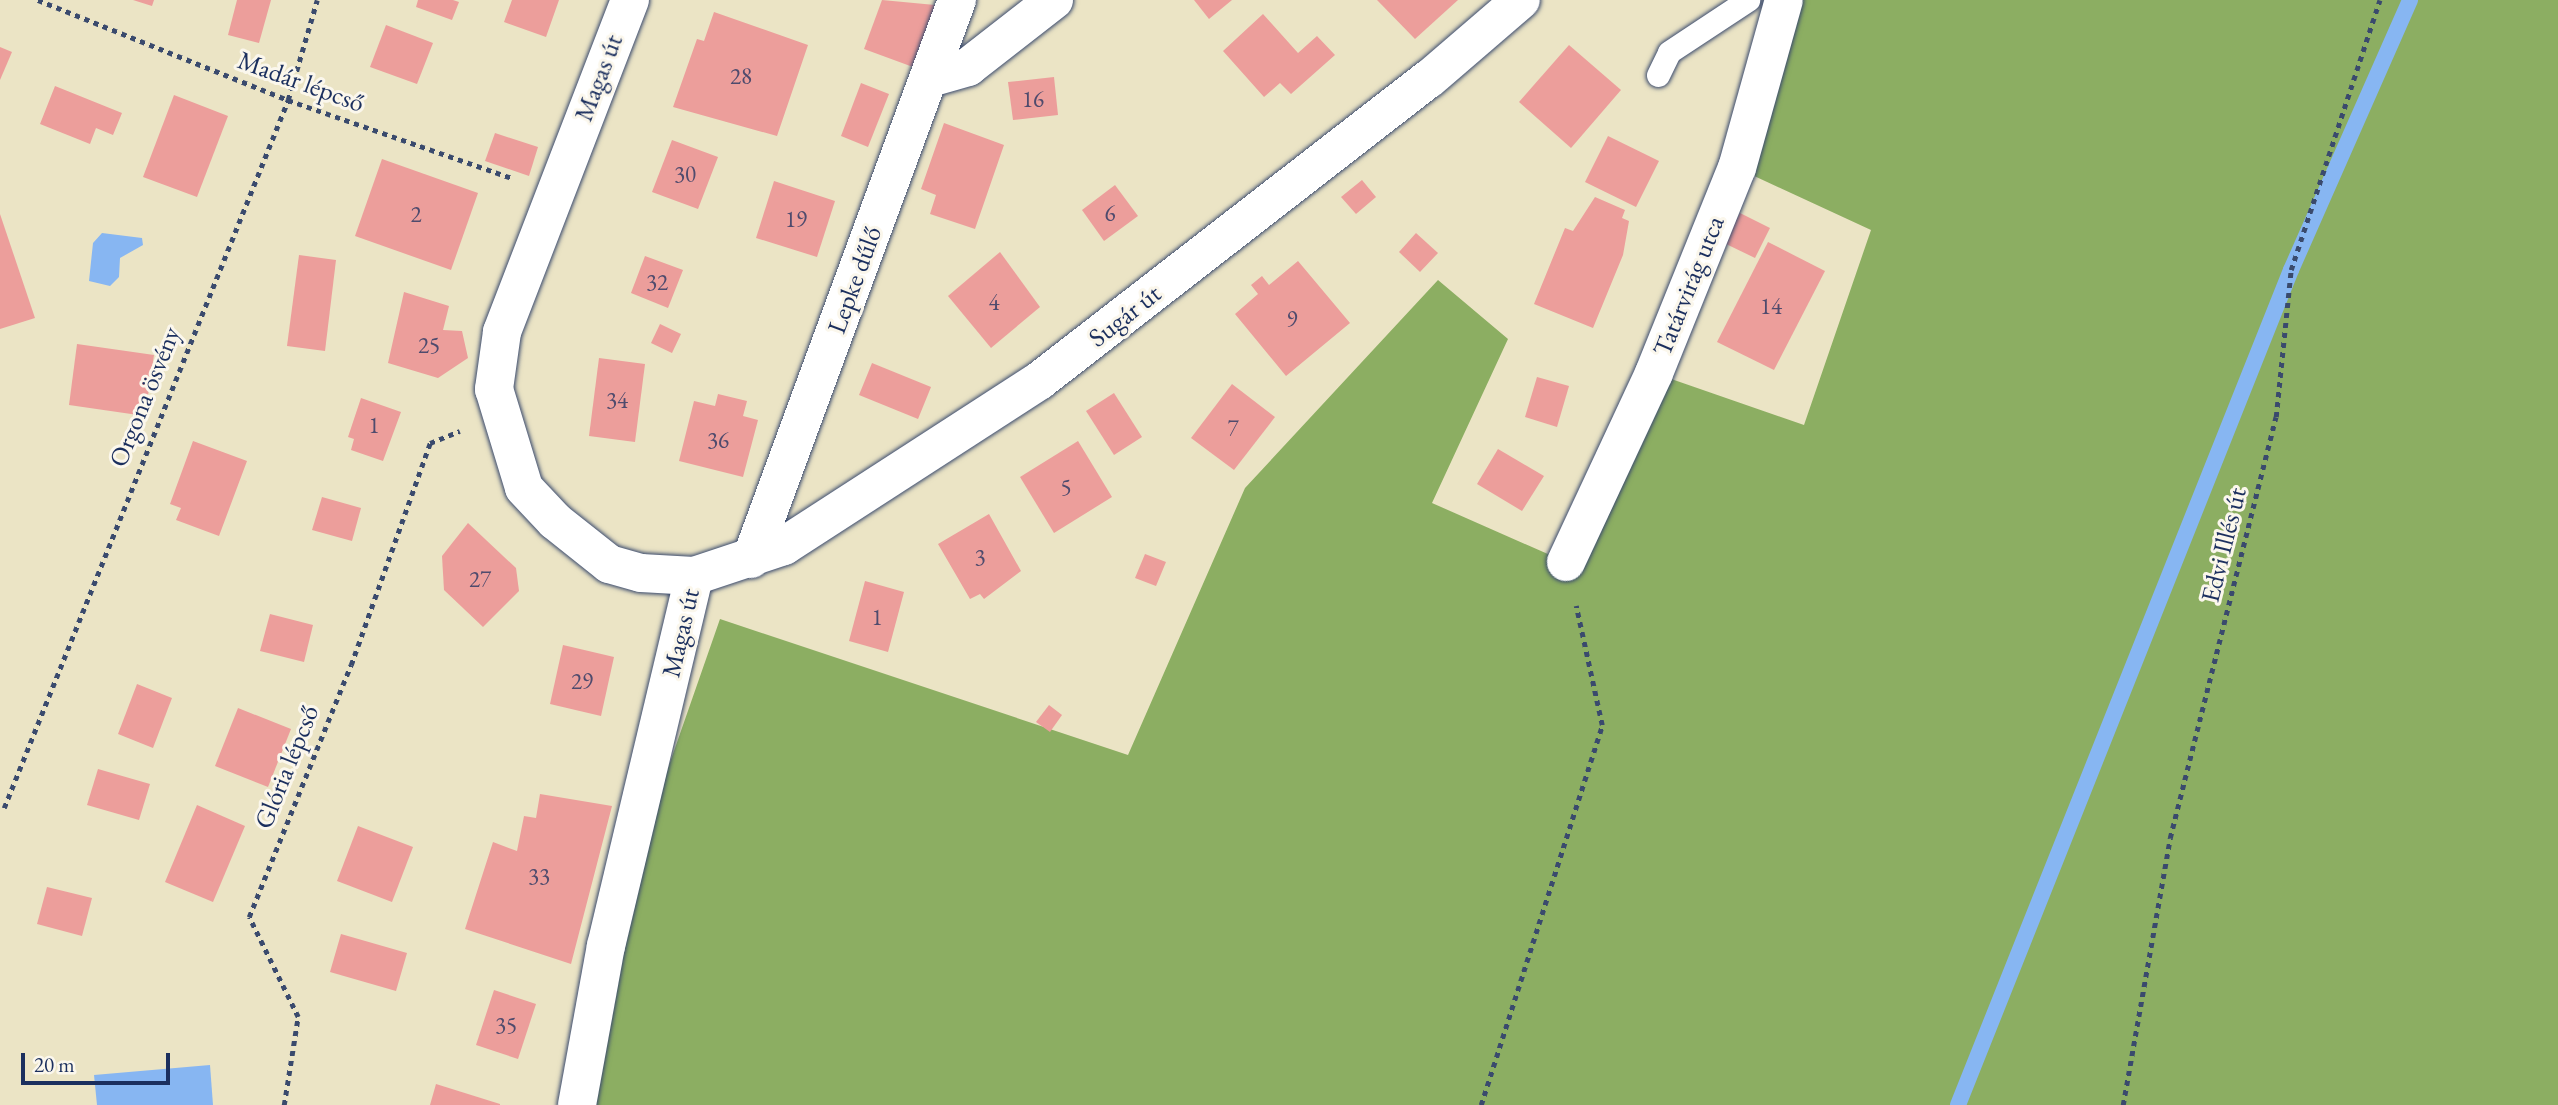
<!DOCTYPE html>
<html>
<head>
<meta charset="utf-8">
<style>
	body { margin:0 }
	#map { position:relative; width:2558px; height:1105px; overflow:hidden; background:#ebe4c5; font-family:"EB Garamond",serif }
	div>[style] { position:absolute }
	.forest>* { inset:0; background:#8cae62 }
	.water>* { inset:0; background:#87b6f2 }
	.stream>* { height:16px; margin:-8px; padding:0 8px; transform-origin:8px; border-radius:8px; background:#87b6f2 }
	.building>* { inset:0; background:#ec9e9b }
	.path>* { height:4.5px; margin-top:-2.25px; transform-origin:0; background:repeating-linear-gradient(90deg,#3a4a6d 0 5px,transparent 0 10px) }
	.roads { filter:drop-shadow(0 0 2px #3a4a6d) drop-shadow(0 0 2px #3a4a6d) }
	.lane>* { height:23px; margin:-11.5px; padding:0 11.5px; transform-origin:11.5px; border-radius:11.5px; background:#fff }
	.street>* { height:38px; margin:-19px; padding:0 19px; transform-origin:19px; border-radius:19px; background:#fff }
	span { translate:-50% -50%; white-space:nowrap; text-align:center; line-height:1.15; -webkit-text-stroke:6px #fbf7ec; paint-order:stroke }
	.number-label { font-size:23px; color:#4f4b6d }
	.number-label span { -webkit-text-stroke-width:0 }
	.street-label { font-size:26px; color:#1b2f5e }
	.scale { position:absolute; left:21px; top:1053px; width:149px; height:32px; box-sizing:border-box; border:4px solid #1b2f5e; border-top:0; padding-left:9px; font-size:21px; line-height:24px; white-space:nowrap; color:#1b2f5e; -webkit-text-stroke:5px #fbf7ec; paint-order:stroke }
</style>
</head>
<body>
<div id="map">
	<div class="forest">
		<div style="clip-path:polygon(1784px 0,2558px 0,2558px 1105px,577px 1105px,606px 946px,720px 619px,1128px 755px,1245px 488px,1438px 280px,1508px 339px,1432px 503px,1566px 562px,1654px 373px,1804px 425px,1871px 230px,1737px 168px)"></div>
	</div>
	<div class="water">
		<div style="clip-path:polygon(102px 233px,142px 238px,143px 245px,120px 258px,119px 277px,110px 286px,89px 281px,93px 243px)"></div>
		<div style="clip-path:polygon(210px 1065px,213px 1105px,97px 1105px,94px 1075px)"></div>
	</div>
	<div class="stream">
		<div style="left:1958px;top:1105px;width:899px;rotate:-68.26deg"></div>
		<div style="left:2291px;top:270px;width:295px;rotate:-66.2deg"></div>
	</div>
	<div class="building">
		<div style="clip-path:polygon(133px 0,154px 0,152px 6px)"></div>
		<div style="clip-path:polygon(237px 0,271px 0,259px 43px,228px 35px)"></div>
		<div style="clip-path:polygon(418px 0,453px 0,459px 2px,452px 20px,416px 7px)"></div>
		<div style="clip-path:polygon(512px 0,559px 0,546px 37px,504px 22px)"></div>
		<div style="clip-path:polygon(882px 0,935px 5px,913px 67px,864px 49px)"></div>
		<div style="clip-path:polygon(1194px 0,1232px 0,1209px 19px)"></div>
		<div style="clip-path:polygon(1377px 0,1458px 0,1415px 39px)"></div>
		<div style="clip-path:polygon(714px 12px,808px 45px,777px 136px,673px 107px,697px 39px,704px 41px)"></div>
		<div style="clip-path:polygon(1263px 14px,1298px 53px,1317px 36px,1335px 55px,1291px 94px,1280px 83px,1264px 97px,1223px 51px)"></div>
		<div style="clip-path:polygon(386px 25px,433px 43px,417px 84px,370px 67px)"></div>
		<div style="clip-path:polygon(1569px 45px,1621px 90px,1571px 148px,1519px 102px)"></div>
		<div style="clip-path:polygon(0 47px,12px 52px,0 80px)"></div>
		<div style="clip-path:polygon(1054px 77px,1058px 115px,1013px 120px,1008px 82px)"></div>
		<div style="clip-path:polygon(861px 83px,889px 94px,868px 147px,841px 136px)"></div>
		<div style="clip-path:polygon(55px 86px,122px 113px,113px 135px,96px 128px,90px 144px,40px 124px)"></div>
		<div style="clip-path:polygon(174px 95px,228px 116px,197px 197px,143px 177px)"></div>
		<div style="clip-path:polygon(944px 123px,1004px 145px,975px 229px,930px 214px,936px 195px,921px 189px)"></div>
		<div style="clip-path:polygon(495px 133px,538px 147px,529px 176px,485px 161px)"></div>
		<div style="clip-path:polygon(1608px 136px,1659px 161px,1636px 207px,1585px 182px)"></div>
		<div style="clip-path:polygon(672px 140px,718px 157px,698px 209px,652px 192px)"></div>
		<div style="clip-path:polygon(382px 159px,478px 193px,451px 270px,355px 236px)"></div>
		<div style="clip-path:polygon(1362px 180px,1376px 197px,1356px 214px,1341px 197px)"></div>
		<div style="clip-path:polygon(774px 181px,835px 201px,817px 257px,756px 238px)"></div>
		<div style="clip-path:polygon(1115px 185px,1138px 216px,1104px 241px,1082px 210px)"></div>
		<div style="clip-path:polygon(1595px 197px,1625px 210px,1622px 218px,1629px 221px,1623px 255px,1593px 328px,1534px 304px,1565px 228px,1573px 231px)"></div>
		<div style="clip-path:polygon(1740px 213px,1770px 228px,1755px 258px,1724px 243px)"></div>
		<div style="clip-path:polygon(0 214px,35px 318px,0 329px)"></div>
		<div style="clip-path:polygon(1416px 233px,1438px 253px,1420px 272px,1399px 252px)"></div>
		<div style="clip-path:polygon(1768px 242px,1825px 271px,1774px 370px,1717px 342px)"></div>
		<div style="clip-path:polygon(1000px 252px,1040px 307px,991px 348px,948px 296px)"></div>
		<div style="clip-path:polygon(299px 255px,336px 260px,325px 351px,287px 346px)"></div>
		<div style="clip-path:polygon(645px 256px,683px 270px,668px 308px,631px 293px)"></div>
		<div style="clip-path:polygon(1298px 261px,1350px 323px,1286px 376px,1235px 314px,1258px 294px,1251px 285px,1262px 276px,1269px 285px)"></div>
		<div style="clip-path:polygon(404px 292px,449px 306px,443px 330px,462px 331px,468px 358px,438px 378px,388px 363px)"></div>
		<div style="clip-path:polygon(660px 324px,681px 334px,672px 353px,651px 343px)"></div>
		<div style="clip-path:polygon(77px 344px,154px 355px,145px 416px,69px 405px)"></div>
		<div style="clip-path:polygon(599px 358px,645px 364px,635px 442px,589px 436px)"></div>
		<div style="clip-path:polygon(872px 363px,931px 387px,918px 419px,859px 395px)"></div>
		<div style="clip-path:polygon(1537px 377px,1569px 386px,1557px 427px,1525px 417px)"></div>
		<div style="clip-path:polygon(1232px 384px,1275px 417px,1234px 470px,1191px 438px)"></div>
		<div style="clip-path:polygon(1114px 393px,1142px 437px,1114px 455px,1086px 411px)"></div>
		<div style="clip-path:polygon(718px 394px,747px 401px,743px 416px,758px 420px,743px 477px,679px 461px,694px 401px,715px 406px)"></div>
		<div style="clip-path:polygon(361px 398px,401px 412px,383px 461px,351px 450px,354px 439px,348px 437px)"></div>
		<div style="clip-path:polygon(193px 441px,247px 461px,219px 536px,176px 520px,181px 508px,170px 504px)"></div>
		<div style="clip-path:polygon(1078px 441px,1112px 497px,1054px 533px,1020px 477px)"></div>
		<div style="clip-path:polygon(1498px 449px,1544px 476px,1522px 511px,1477px 484px)"></div>
		<div style="clip-path:polygon(322px 497px,361px 508px,352px 541px,312px 530px)"></div>
		<div style="clip-path:polygon(989px 514px,1021px 571px,984px 599px,980px 594px,970px 599px,938px 544px)"></div>
		<div style="clip-path:polygon(468px 523px,516px 568px,519px 591px,483px 627px,444px 590px,442px 556px)"></div>
		<div style="clip-path:polygon(1145px 554px,1166px 562px,1156px 586px,1135px 578px)"></div>
		<div style="clip-path:polygon(865px 581px,904px 592px,888px 652px,849px 641px)"></div>
		<div style="clip-path:polygon(270px 614px,313px 625px,304px 662px,260px 651px)"></div>
		<div style="clip-path:polygon(563px 645px,614px 657px,601px 716px,550px 704px)"></div>
		<div style="clip-path:polygon(137px 684px,172px 698px,153px 748px,118px 734px)"></div>
		<div style="clip-path:polygon(1049px 705px,1062px 715px,1050px 732px,1036px 722px)"></div>
		<div style="clip-path:polygon(238px 708px,291px 729px,268px 787px,215px 766px)"></div>
		<div style="clip-path:polygon(98px 769px,150px 784px,139px 820px,87px 805px)"></div>
		<div style="clip-path:polygon(540px 794px,612px 806px,571px 964px,465px 929px,493px 842px,517px 851px,524px 816px,536px 818px)"></div>
		<div style="clip-path:polygon(197px 805px,245px 826px,213px 902px,165px 882px)"></div>
		<div style="clip-path:polygon(358px 826px,413px 847px,392px 902px,337px 881px)"></div>
		<div style="clip-path:polygon(47px 887px,92px 898px,82px 936px,37px 924px)"></div>
		<div style="clip-path:polygon(341px 934px,407px 953px,396px 991px,330px 972px)"></div>
		<div style="clip-path:polygon(494px 990px,536px 1004px,518px 1059px,476px 1045px)"></div>
		<div style="clip-path:polygon(436px 1084px,500px 1104px,500px 1105px,430px 1105px)"></div>
	</div>
	<div class="path">
		<div style="left:38px;top:0;width:269px;rotate:21.8deg"></div>
		<div style="left:288px;top:100px;width:237px;rotate:19.2deg"></div>
		<div style="left:4px;top:808px;width:763px;rotate:-68.14deg"></div>
		<div style="left:288px;top:100px;width:104px;rotate:-73.8deg"></div>
		<div style="left:284px;top:1105px;width:89px;rotate:-81deg"></div>
		<div style="left:298px;top:1017px;width:111px;rotate:-116.1deg"></div>
		<div style="left:249px;top:917px;width:272px;rotate:-68deg"></div>
		<div style="left:351px;top:665px;width:236px;rotate:-70.4deg"></div>
		<div style="left:430px;top:443px;width:32px;rotate:-22deg"></div>
		<div style="left:1481px;top:1105px;width:399px;rotate:-72.3deg"></div>
		<div style="left:1602px;top:725px;width:122px;rotate:-102.3deg"></div>
		<div style="left:2123px;top:1105px;width:271px;rotate:-80deg"></div>
		<div style="left:2170px;top:838px;width:434px;rotate:-75.9deg"></div>
		<div style="left:2276px;top:417px;width:148px;rotate:-84.2deg"></div>
		<div style="left:2291px;top:270px;width:284px;rotate:-71.8deg"></div>
	</div>
	<div class="roads">
		<div class="lane">
			<div style="left:1658px;top:75px;width:25px;rotate:-64deg"></div>
			<div style="left:1669px;top:52px;width:95px;rotate:-33.4deg"></div>
		</div>
		<div class="street">
			<div style="left:630px;top:0;width:356px;rotate:111.1deg"></div>
			<div style="left:502px;top:332px;width:58px;rotate:98deg"></div>
			<div style="left:494px;top:389px;width:103px;rotate:73.1deg"></div>
			<div style="left:524px;top:488px;width:45px;rotate:46.8deg"></div>
			<div style="left:555px;top:521px;width:69px;rotate:38.5deg"></div>
			<div style="left:609px;top:564px;width:33px;rotate:16deg"></div>
			<div style="left:641px;top:573px;width:53px;rotate:3.2deg"></div>
			<div style="left:694px;top:576px;width:95px;rotate:-18.4deg"></div>
			<div style="left:784px;top:546px;width:304px;rotate:-32.9deg"></div>
			<div style="left:1039px;top:381px;width:493px;rotate:-37.8deg"></div>
			<div style="left:1429px;top:79px;width:121px;rotate:-40.7deg"></div>
			<div style="left:930px;top:78px;width:40px;rotate:-16deg"></div>
			<div style="left:968px;top:67px;width:109px;rotate:-37.9deg"></div>
			<div style="left:751px;top:559px;width:596px;rotate:-69.77deg"></div>
			<div style="left:1566px;top:562px;width:208px;rotate:-65deg"></div>
			<div style="left:1654px;top:373px;width:221px;rotate:-68deg"></div>
			<div style="left:1737px;top:168px;width:174px;rotate:-74.4deg"></div>
			<div style="left:577px;top:1105px;width:162px;rotate:-79.7deg"></div>
			<div style="left:606px;top:946px;width:380px;rotate:-76.6deg"></div>
		</div>
	</div>
	<div class="number-label">
		<span style="left:741px;top:76px">28</span>
		<span style="left:1033px;top:99px">16</span>
		<span style="left:685px;top:174px">30</span>
		<span style="left:1110px;top:213px">6</span>
		<span style="left:416px;top:214px">2</span>
		<span style="left:796px;top:219px">19</span>
		<span style="left:657px;top:282px">32</span>
		<span style="left:994px;top:302px">4</span>
		<span style="left:1771px;top:306px">14</span>
		<span style="left:1292px;top:319px">9</span>
		<span style="left:429px;top:345px">25</span>
		<span style="left:617px;top:400px">34</span>
		<span style="left:374px;top:425px">1</span>
		<span style="left:1233px;top:428px">7</span>
		<span style="left:718px;top:440px">36</span>
		<span style="left:1066px;top:487px">5</span>
		<span style="left:980px;top:557px">3</span>
		<span style="left:480px;top:579px">27</span>
		<span style="left:877px;top:617px">1</span>
		<span style="left:582px;top:681px">29</span>
		<span style="left:539px;top:876px">33</span>
		<span style="left:506px;top:1025px">35</span>
	</div>
	<div class="street-label">
		<span style="left:599px;top:78px;rotate:-69deg">Magas út</span>
		<span style="left:301px;top:82px;rotate:20deg">Madár lépcső</span>
		<span style="left:855px;top:280px;rotate:-70deg">Lepke dűlő</span>
		<span style="left:1689px;top:286px;rotate:-68deg">Tatárvirág utca</span>
		<span style="left:1125px;top:316px;rotate:-38deg">Sugár út</span>
		<span style="left:145px;top:397px;rotate:-68deg">Orgona ösvény</span>
		<span style="left:2224px;top:545px;rotate:-76deg">Edvi Illés út</span>
		<span style="left:681px;top:633px;rotate:-77deg">Magas út</span>
		<span style="left:287px;top:767px;rotate:-68deg">Glória lépcső</span>
	</div>
	<div class="scale">20 m</div>
</div>
</body>
</html>
